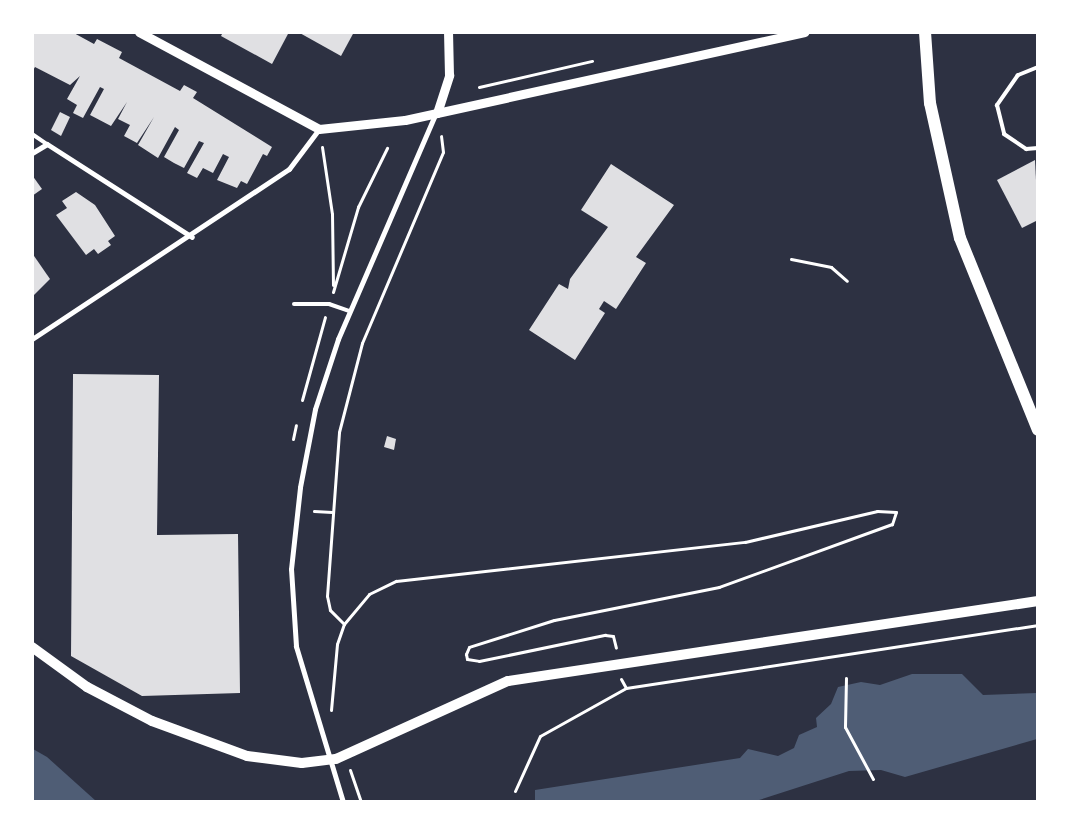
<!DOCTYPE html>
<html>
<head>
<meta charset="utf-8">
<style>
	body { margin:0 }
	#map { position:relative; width:1070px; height:834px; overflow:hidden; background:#2d3142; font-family:Manrope,sans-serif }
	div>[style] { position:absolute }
	.water>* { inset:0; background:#4f5d75 }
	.building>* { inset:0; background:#e0e0e3 }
	.path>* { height:3px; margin:-1.5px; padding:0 1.5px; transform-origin:1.5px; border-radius:1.5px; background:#fff }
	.service>* { height:4px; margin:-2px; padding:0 2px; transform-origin:2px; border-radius:2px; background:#fff }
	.minor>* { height:5px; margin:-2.5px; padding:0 2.5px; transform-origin:2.5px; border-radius:2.5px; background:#fff }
	.tertiary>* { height:9px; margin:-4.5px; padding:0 4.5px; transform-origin:4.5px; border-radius:4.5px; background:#fff }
	.secondary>* { height:10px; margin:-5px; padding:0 5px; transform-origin:5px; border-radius:5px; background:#fff }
	.primary>* { height:12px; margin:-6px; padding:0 6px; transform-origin:6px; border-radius:6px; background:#fff }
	span { translate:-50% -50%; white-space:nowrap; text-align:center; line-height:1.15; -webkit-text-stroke:4px #fff; paint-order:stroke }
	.frame { position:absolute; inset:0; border:34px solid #fff; pointer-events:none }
</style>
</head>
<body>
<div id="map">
	<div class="water">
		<div style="clip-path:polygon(912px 674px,962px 674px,983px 695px,1037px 693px,1037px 739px,905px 777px,881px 770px,849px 771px,756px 801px,530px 802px,535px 801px,535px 790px,740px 758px,748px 749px,778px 756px,794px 748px,799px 735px,817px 727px,816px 718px,831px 704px,838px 687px,861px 682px,880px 685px)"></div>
		<div style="clip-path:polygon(33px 749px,47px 757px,96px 801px,33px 801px)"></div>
	</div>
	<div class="building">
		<div style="clip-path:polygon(32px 32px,72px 32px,94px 44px,97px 39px,122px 52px,119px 58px,180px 91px,184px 85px,197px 92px,193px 98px,272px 147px,267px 156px,263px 154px,247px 184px,241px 181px,237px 188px,217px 180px,229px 157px,223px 154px,213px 173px,203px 168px,197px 178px,187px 173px,204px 143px,199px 141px,184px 168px,174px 163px,164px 157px,179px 130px,175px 127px,158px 158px,138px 145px,154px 117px,137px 143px,124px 136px,130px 125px,118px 119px,127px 102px,111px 126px,90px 115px,104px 89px,100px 87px,83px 118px,73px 113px,77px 105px,67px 99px,80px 76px,70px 85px,35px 67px,32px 72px)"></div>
		<div style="clip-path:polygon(223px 32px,289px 32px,272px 64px,221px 36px)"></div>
		<div style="clip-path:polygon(298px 32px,354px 32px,341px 56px)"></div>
		<div style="clip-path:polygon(60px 112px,70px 117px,61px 136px,51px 130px)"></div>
		<div style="clip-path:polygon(1035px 160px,1038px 220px,1022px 228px,997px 180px)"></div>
		<div style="clip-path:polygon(611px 164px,674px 205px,636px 257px,646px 263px,616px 309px,604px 301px,599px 309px,605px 313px,575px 360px,529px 330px,559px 284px,568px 289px,570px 279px,608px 227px,581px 210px)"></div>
		<div style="clip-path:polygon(32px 175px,42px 189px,32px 196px)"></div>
		<div style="clip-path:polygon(76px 192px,95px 205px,115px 236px,108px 241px,111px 245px,98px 254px,94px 249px,86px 255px,56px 215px,67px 208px,62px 201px)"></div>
		<div style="clip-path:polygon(32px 253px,50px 279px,32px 297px)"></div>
		<div style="clip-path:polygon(73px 374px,159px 375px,157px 535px,238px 534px,240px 693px,142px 696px,71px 656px)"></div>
		<div style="clip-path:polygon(387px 436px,396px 439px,394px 450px,384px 447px)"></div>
	</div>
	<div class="path">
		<div style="left:479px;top:87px;width:116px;rotate:-13deg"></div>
		<div style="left:322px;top:147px;width:68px;rotate:81.5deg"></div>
		<div style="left:332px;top:214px;width:71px;rotate:89.2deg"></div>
		<div style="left:791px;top:259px;width:41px;rotate:11.3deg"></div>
		<div style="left:831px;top:267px;width:21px;rotate:41deg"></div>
		<div style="left:333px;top:292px;width:89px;rotate:-73.6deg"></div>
		<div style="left:358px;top:207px;width:66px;rotate:-63.8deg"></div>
		<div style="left:302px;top:400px;width:86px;rotate:-74.5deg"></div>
		<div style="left:293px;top:439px;width:14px;rotate:-78deg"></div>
		<div style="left:314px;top:511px;width:18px;rotate:3deg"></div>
		<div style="left:344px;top:624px;width:20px;rotate:-135deg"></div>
		<div style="left:330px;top:610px;width:14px;rotate:-102deg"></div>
		<div style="left:327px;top:596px;width:164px;rotate:-85.8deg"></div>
		<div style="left:339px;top:432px;width:92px;rotate:-75.5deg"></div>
		<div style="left:362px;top:343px;width:207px;rotate:-67deg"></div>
		<div style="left:443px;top:152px;width:16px;rotate:-97deg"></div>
		<div style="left:846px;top:678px;width:49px;rotate:91.2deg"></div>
		<div style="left:845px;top:727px;width:59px;rotate:61.7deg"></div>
		<div style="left:621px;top:679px;width:10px;rotate:61deg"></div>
		<div style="left:626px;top:688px;width:417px;rotate:-8.7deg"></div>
		<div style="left:331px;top:710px;width:66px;rotate:-84.8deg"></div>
		<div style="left:337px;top:644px;width:21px;rotate:-71deg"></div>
		<div style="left:344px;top:624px;width:39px;rotate:-50deg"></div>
		<div style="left:369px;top:594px;width:30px;rotate:-26deg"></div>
		<div style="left:396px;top:581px;width:351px;rotate:-6.4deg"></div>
		<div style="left:745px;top:542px;width:136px;rotate:-13.2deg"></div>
		<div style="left:877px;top:511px;width:19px;rotate:3deg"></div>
		<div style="left:896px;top:512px;width:13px;rotate:108deg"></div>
		<div style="left:892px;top:524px;width:184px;rotate:160deg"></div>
		<div style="left:719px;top:587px;width:168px;rotate:168.7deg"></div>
		<div style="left:554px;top:620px;width:89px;rotate:162.4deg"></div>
		<div style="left:469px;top:647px;width:8px;rotate:113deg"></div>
		<div style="left:466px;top:654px;width:5px;rotate:79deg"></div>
		<div style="left:467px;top:659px;width:12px;rotate:9deg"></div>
		<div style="left:479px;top:661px;width:129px;rotate:-11.7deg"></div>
		<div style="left:605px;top:635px;width:8px;rotate:7deg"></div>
		<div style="left:613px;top:636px;width:12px;rotate:76deg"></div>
		<div style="left:350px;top:770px;width:34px;rotate:71deg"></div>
		<div style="left:515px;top:791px;width:60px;rotate:-65.6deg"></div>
		<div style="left:540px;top:736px;width:98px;rotate:-29.2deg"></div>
	</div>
	<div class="service">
		<div style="left:1038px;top:67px;width:22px;rotate:158deg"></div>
		<div style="left:1018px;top:75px;width:37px;rotate:125deg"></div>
		<div style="left:997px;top:105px;width:30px;rotate:76deg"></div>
		<div style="left:1004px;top:134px;width:27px;rotate:34deg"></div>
		<div style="left:1026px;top:149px;width:12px;rotate:-5deg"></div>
		<div style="left:32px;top:134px;width:18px;rotate:34deg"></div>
		<div style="left:294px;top:304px;width:35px"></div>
		<div style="left:329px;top:304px;width:21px;rotate:19deg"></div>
	</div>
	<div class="minor">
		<div style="left:32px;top:153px;width:17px;rotate:-31deg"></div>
		<div style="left:47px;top:144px;width:172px;rotate:32.7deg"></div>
		<div style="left:32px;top:339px;width:308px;rotate:-33.5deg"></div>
		<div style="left:289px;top:169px;width:50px;rotate:-53.1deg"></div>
		<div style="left:343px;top:802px;width:163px;rotate:-106.8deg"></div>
		<div style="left:296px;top:646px;width:77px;rotate:-93.7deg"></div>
		<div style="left:291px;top:569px;width:82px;rotate:-83.7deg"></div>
		<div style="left:300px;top:487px;width:79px;rotate:-79.1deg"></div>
		<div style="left:315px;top:409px;width:74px;rotate:-71.8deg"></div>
		<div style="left:338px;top:339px;width:246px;rotate:-66.6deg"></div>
	</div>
	<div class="tertiary">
		<div style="left:139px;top:32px;width:204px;rotate:28.3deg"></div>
		<div style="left:319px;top:129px;width:86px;rotate:-6deg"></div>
		<div style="left:405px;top:120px;width:409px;rotate:-12.4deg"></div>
		<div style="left:437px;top:113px;width:40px;rotate:-72deg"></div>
		<div style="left:449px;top:75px;width:43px;rotate:-91.3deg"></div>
	</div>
	<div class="secondary">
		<div style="left:32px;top:647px;width:68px;rotate:36deg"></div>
		<div style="left:87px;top:687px;width:73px;rotate:27.6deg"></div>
		<div style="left:152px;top:721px;width:101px;rotate:20.2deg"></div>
		<div style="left:247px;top:756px;width:55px;rotate:7.3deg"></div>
		<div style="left:302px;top:763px;width:34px;rotate:-7deg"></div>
		<div style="left:336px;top:759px;width:189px;rotate:-24.4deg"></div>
		<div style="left:508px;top:681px;width:536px;rotate:-8.58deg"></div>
	</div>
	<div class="primary">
		<div style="left:925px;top:32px;width:71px;rotate:86deg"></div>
		<div style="left:930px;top:103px;width:138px;rotate:77.5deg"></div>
		<div style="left:960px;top:238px;width:207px;rotate:67.9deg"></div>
	</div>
	<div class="frame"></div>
</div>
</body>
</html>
